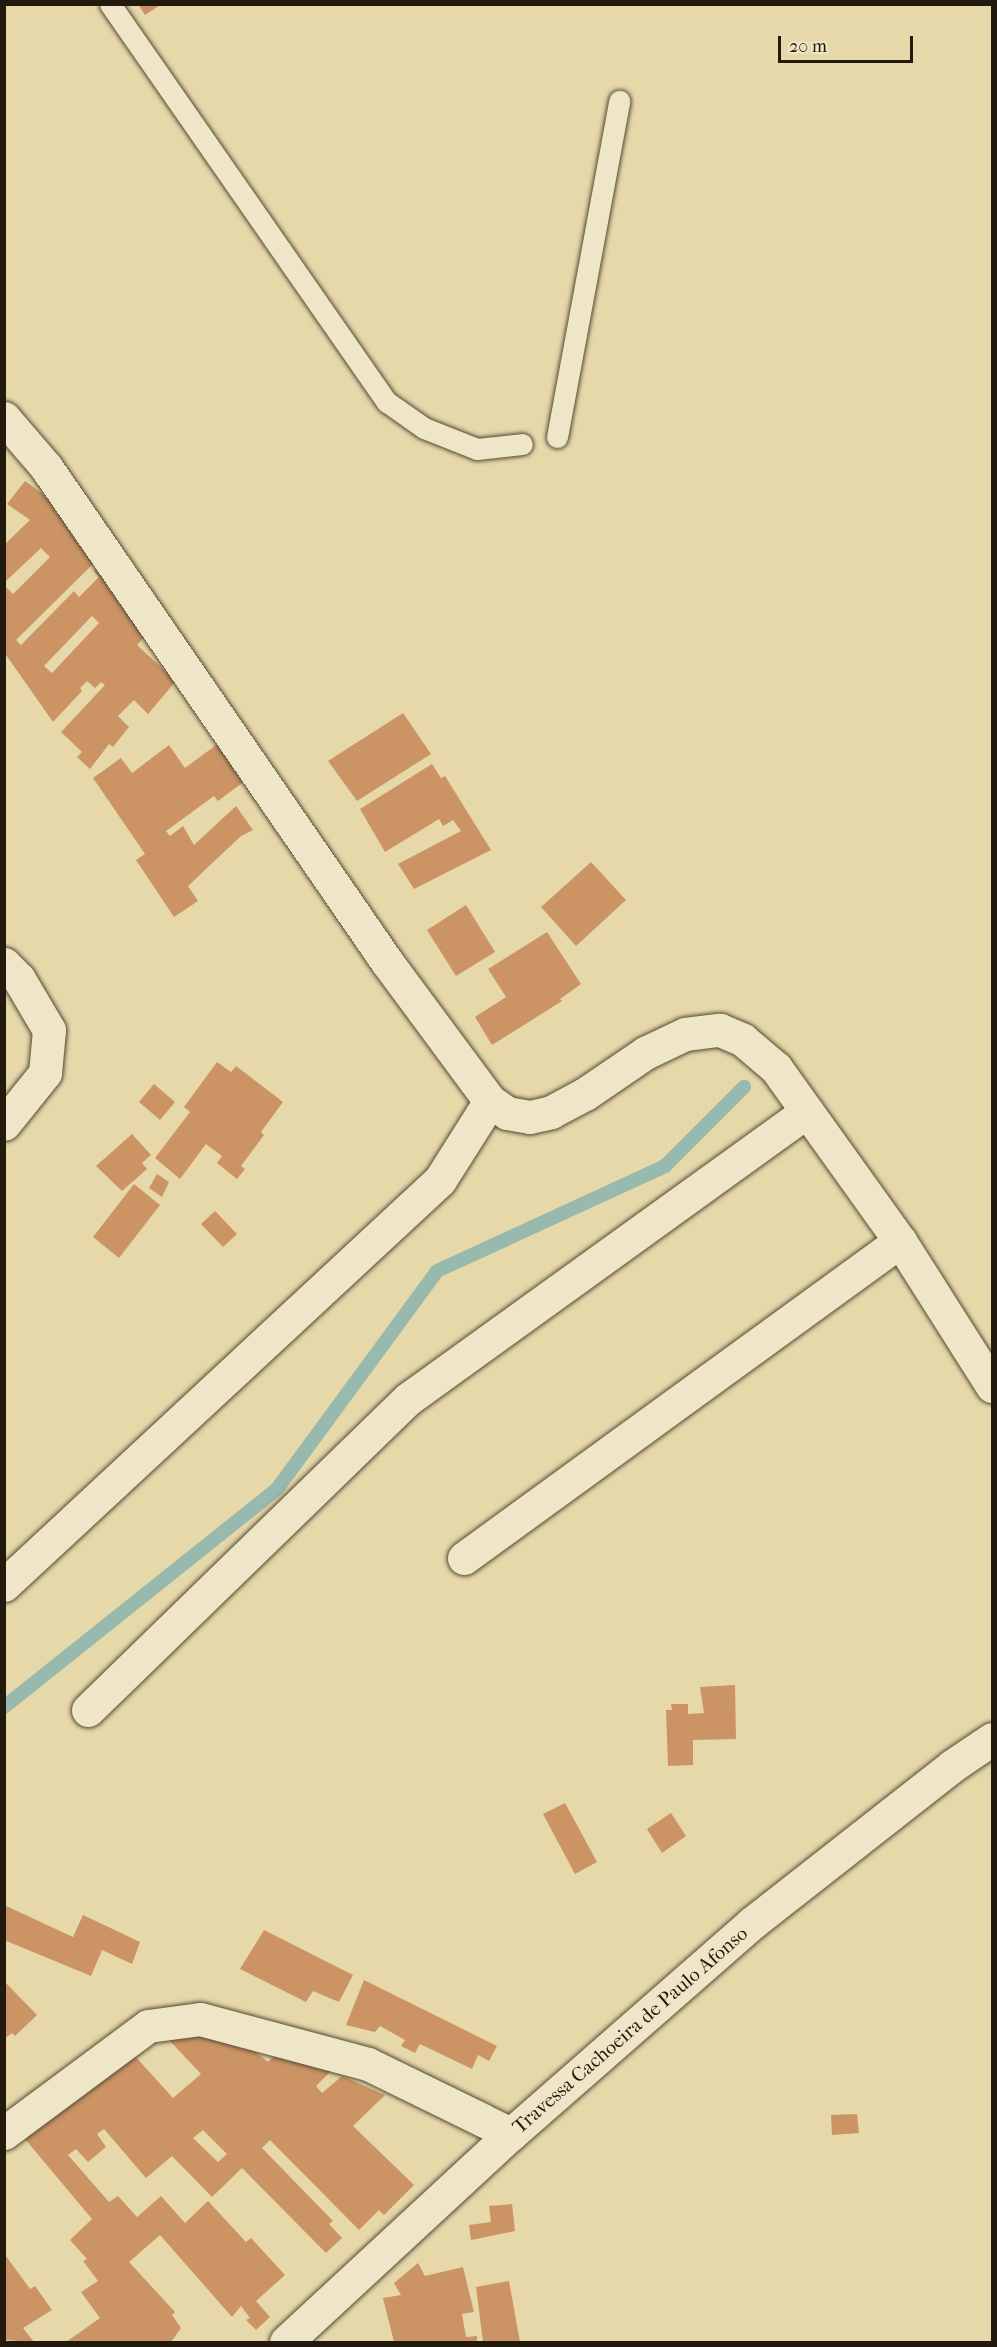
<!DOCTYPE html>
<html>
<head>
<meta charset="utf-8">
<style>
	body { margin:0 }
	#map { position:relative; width:997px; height:2347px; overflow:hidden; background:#e6d8a9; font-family:"IM FELL French Canon",serif }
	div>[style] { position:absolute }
	.stream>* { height:14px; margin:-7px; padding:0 7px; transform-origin:7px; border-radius:7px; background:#97b9ae }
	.building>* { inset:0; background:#cc9465 }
	.roads { filter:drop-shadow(0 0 2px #544a35) drop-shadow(0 0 2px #544a35) }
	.lane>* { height:21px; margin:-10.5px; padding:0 10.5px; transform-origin:10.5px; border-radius:10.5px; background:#efe6c7 }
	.street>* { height:33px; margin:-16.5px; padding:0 16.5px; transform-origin:16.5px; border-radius:16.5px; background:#efe6c7 }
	span { translate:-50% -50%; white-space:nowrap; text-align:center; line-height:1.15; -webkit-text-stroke:4.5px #efe6c7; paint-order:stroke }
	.street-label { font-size:20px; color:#231a0e }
	.frame { position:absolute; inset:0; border:6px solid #231a0e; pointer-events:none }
	.scale { position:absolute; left:778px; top:36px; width:135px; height:27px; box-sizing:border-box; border:3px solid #231a0e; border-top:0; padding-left:8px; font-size:18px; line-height:21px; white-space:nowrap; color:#231a0e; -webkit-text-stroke:4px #efe6c7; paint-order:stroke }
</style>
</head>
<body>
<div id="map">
	<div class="stream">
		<div style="left:4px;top:1707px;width:349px;rotate:-38.6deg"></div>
		<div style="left:277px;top:1489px;width:270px;rotate:-53.7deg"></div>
		<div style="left:437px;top:1271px;width:251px;rotate:-24.7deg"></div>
		<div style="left:665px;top:1166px;width:112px;rotate:-45deg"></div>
	</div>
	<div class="building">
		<div style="clip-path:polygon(138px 4px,162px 4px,145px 15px)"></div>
		<div style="clip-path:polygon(evenodd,25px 481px,50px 499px,96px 561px,16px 640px,21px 645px,74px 591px,79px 597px,99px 577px,94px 571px,99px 566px,148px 633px,137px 645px,176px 681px,148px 714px,134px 700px,118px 716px,129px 727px,113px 747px,109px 744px,90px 769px,77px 757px,82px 752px,61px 732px,105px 685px,101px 682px,95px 688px,87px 681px,80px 688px,82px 691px,53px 722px,4px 652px,4px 585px,13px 594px,50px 557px,41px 548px,4px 583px,4px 545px,30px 520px,7px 504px,25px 481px,92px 616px,99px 623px,52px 673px,44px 666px,92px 616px)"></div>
		<div style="clip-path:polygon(403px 713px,431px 754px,357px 801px,328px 761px)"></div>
		<div style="clip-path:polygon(227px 737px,253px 775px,218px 801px,214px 796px,166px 831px,170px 836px,183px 826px,194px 845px,236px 806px,253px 830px,241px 836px,188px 886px,198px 901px,174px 917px,136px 860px,145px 854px,93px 778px,121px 758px,132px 773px,169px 745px,185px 768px)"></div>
		<div style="clip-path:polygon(432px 764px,441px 778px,445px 776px,491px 850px,414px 889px,398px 864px,461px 831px,453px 820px,443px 826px,439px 819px,385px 852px,360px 809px)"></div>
		<div style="clip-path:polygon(591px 862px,626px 900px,576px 946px,541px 907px)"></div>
		<div style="clip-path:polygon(466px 905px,495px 952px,456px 976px,427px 930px)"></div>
		<div style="clip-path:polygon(547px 932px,581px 984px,560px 999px,562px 1001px,492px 1045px,475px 1017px,506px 997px,488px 969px)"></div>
		<div style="clip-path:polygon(217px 1062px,231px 1072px,236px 1066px,283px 1102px,261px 1132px,264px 1135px,241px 1166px,245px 1169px,237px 1179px,217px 1163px,222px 1156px,206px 1144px,180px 1179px,155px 1158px,190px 1112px,184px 1107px)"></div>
		<div style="clip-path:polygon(154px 1084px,175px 1102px,160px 1120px,139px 1102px)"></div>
		<div style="clip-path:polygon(132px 1134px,151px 1155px,142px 1163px,147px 1169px,122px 1191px,96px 1166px)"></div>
		<div style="clip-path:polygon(157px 1174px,169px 1182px,162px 1197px,149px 1188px)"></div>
		<div style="clip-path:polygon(134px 1184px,160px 1205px,119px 1258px,93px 1237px)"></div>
		<div style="clip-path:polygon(215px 1211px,237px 1234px,223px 1247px,201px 1224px)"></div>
		<div style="clip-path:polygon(735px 1685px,736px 1739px,693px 1740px,693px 1765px,668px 1766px,666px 1710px,672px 1710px,671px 1704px,688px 1704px,688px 1714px,704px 1713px,700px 1687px)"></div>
		<div style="clip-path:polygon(565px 1803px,597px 1862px,575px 1874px,543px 1814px)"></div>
		<div style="clip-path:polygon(671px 1813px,686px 1836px,662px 1853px,647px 1829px)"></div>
		<div style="clip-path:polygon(4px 1905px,73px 1937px,83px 1915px,140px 1942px,132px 1964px,102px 1950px,91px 1976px,4px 1940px)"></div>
		<div style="clip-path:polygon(264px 1930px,353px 1975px,339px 2002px,313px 1991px,306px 2002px,240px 1969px)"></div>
		<div style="clip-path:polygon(364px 1980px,497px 2046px,489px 2061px,478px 2055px,472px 2069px,420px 2044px,415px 2053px,401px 2046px,405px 2040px,380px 2026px,375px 2032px,346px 2025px)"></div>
		<div style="clip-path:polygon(4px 1981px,37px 2015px,15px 2036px,12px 2033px,4px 2039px)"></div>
		<div style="clip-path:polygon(evenodd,184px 2030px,244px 2043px,268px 2062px,278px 2052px,331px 2071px,316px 2086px,322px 2093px,342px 2076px,385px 2095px,353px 2126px,414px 2185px,384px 2215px,379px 2210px,359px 2230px,270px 2140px,262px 2148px,333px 2221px,329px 2224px,342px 2238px,326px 2253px,242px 2168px,212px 2197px,172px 2156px,146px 2178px,104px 2129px,97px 2134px,106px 2147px,88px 2162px,76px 2149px,68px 2155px,109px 2202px,118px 2196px,137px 2217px,161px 2196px,185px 2223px,208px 2201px,246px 2242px,251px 2238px,285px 2275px,256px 2301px,270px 2317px,256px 2330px,246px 2320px,250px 2318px,241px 2306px,232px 2317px,160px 2235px,129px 2262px,175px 2312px,172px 2315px,181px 2328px,171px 2342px,66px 2342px,100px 2318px,81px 2292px,98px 2281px,83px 2261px,87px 2259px,70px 2240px,92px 2219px,25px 2139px,134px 2055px,173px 2098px,201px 2074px,169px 2040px,184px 2030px,203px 2130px,227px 2154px,218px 2162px,193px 2138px,203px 2130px)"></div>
		<div style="clip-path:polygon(857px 2114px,859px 2133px,832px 2135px,831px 2115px)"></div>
		<div style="clip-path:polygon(512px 2204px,515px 2231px,471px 2240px,469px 2225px,491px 2222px,489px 2206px)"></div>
		<div style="clip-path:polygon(6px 2256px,30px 2289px,35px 2286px,52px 2310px,23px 2328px,34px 2342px,4px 2340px)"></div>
		<div style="clip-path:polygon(418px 2263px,425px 2276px,463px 2267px,474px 2312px,462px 2314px,466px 2337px,477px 2336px,477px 2342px,394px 2342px,383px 2298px,401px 2295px,394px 2283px)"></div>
		<div style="clip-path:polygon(509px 2281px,520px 2342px,483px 2342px,476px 2287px)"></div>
	</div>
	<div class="roads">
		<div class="lane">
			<div style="left:110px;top:4px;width:485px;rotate:55.2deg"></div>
			<div style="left:387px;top:402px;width:45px;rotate:35.1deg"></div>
			<div style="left:424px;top:428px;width:57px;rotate:21.6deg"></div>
			<div style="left:477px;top:449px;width:45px;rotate:-6.3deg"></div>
			<div style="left:557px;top:437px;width:342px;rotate:-79.5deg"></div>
		</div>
		<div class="street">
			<div style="left:4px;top:418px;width:65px;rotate:49.4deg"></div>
			<div style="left:46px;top:467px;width:601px;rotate:55.44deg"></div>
			<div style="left:387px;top:962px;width:173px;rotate:53.5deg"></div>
			<div style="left:490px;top:1101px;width:21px;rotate:35deg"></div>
			<div style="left:507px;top:1113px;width:23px;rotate:10deg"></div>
			<div style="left:530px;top:1117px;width:22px;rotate:-13deg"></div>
			<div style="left:551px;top:1112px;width:38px;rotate:-28deg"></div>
			<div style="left:585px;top:1094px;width:73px;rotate:-34.3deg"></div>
			<div style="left:645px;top:1053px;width:44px;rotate:-25.4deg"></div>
			<div style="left:685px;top:1034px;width:35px;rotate:-7deg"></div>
			<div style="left:720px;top:1030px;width:25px;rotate:23deg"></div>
			<div style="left:743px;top:1040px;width:43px;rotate:40.3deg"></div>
			<div style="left:776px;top:1068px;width:213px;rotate:54.4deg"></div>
			<div style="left:900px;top:1241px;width:172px;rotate:57.6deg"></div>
			<div style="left:4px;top:964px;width:21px;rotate:45deg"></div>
			<div style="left:19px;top:979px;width:59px;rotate:59.5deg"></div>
			<div style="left:49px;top:1030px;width:43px;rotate:95.3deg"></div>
			<div style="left:45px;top:1073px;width:65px;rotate:128.8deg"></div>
			<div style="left:464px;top:1558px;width:539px;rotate:-36.02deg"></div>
			<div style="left:4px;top:1585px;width:595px;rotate:-42.89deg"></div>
			<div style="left:440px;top:1180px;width:93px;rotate:-57.7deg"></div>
			<div style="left:88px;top:1710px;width:446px;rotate:-44.2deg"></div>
			<div style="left:408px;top:1399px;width:491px;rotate:-35.8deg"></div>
			<div style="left:4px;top:2133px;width:179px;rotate:-36.6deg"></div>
			<div style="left:148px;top:2026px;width:52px;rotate:-7.7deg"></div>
			<div style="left:200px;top:2019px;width:174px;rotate:15deg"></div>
			<div style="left:368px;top:2064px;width:159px;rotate:26.1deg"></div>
			<div style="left:286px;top:2342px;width:306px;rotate:-42.8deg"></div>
			<div style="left:511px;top:2134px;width:320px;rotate:-41.2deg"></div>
			<div style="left:752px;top:1923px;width:254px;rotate:-38.1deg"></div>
			<div style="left:952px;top:1766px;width:48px;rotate:-34deg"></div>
		</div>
	</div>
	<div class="street-label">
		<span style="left:630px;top:2030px;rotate:-41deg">Travessa Cachoeira de Paulo Afonso</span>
	</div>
	<div class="frame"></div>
	<div class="scale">20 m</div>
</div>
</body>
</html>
